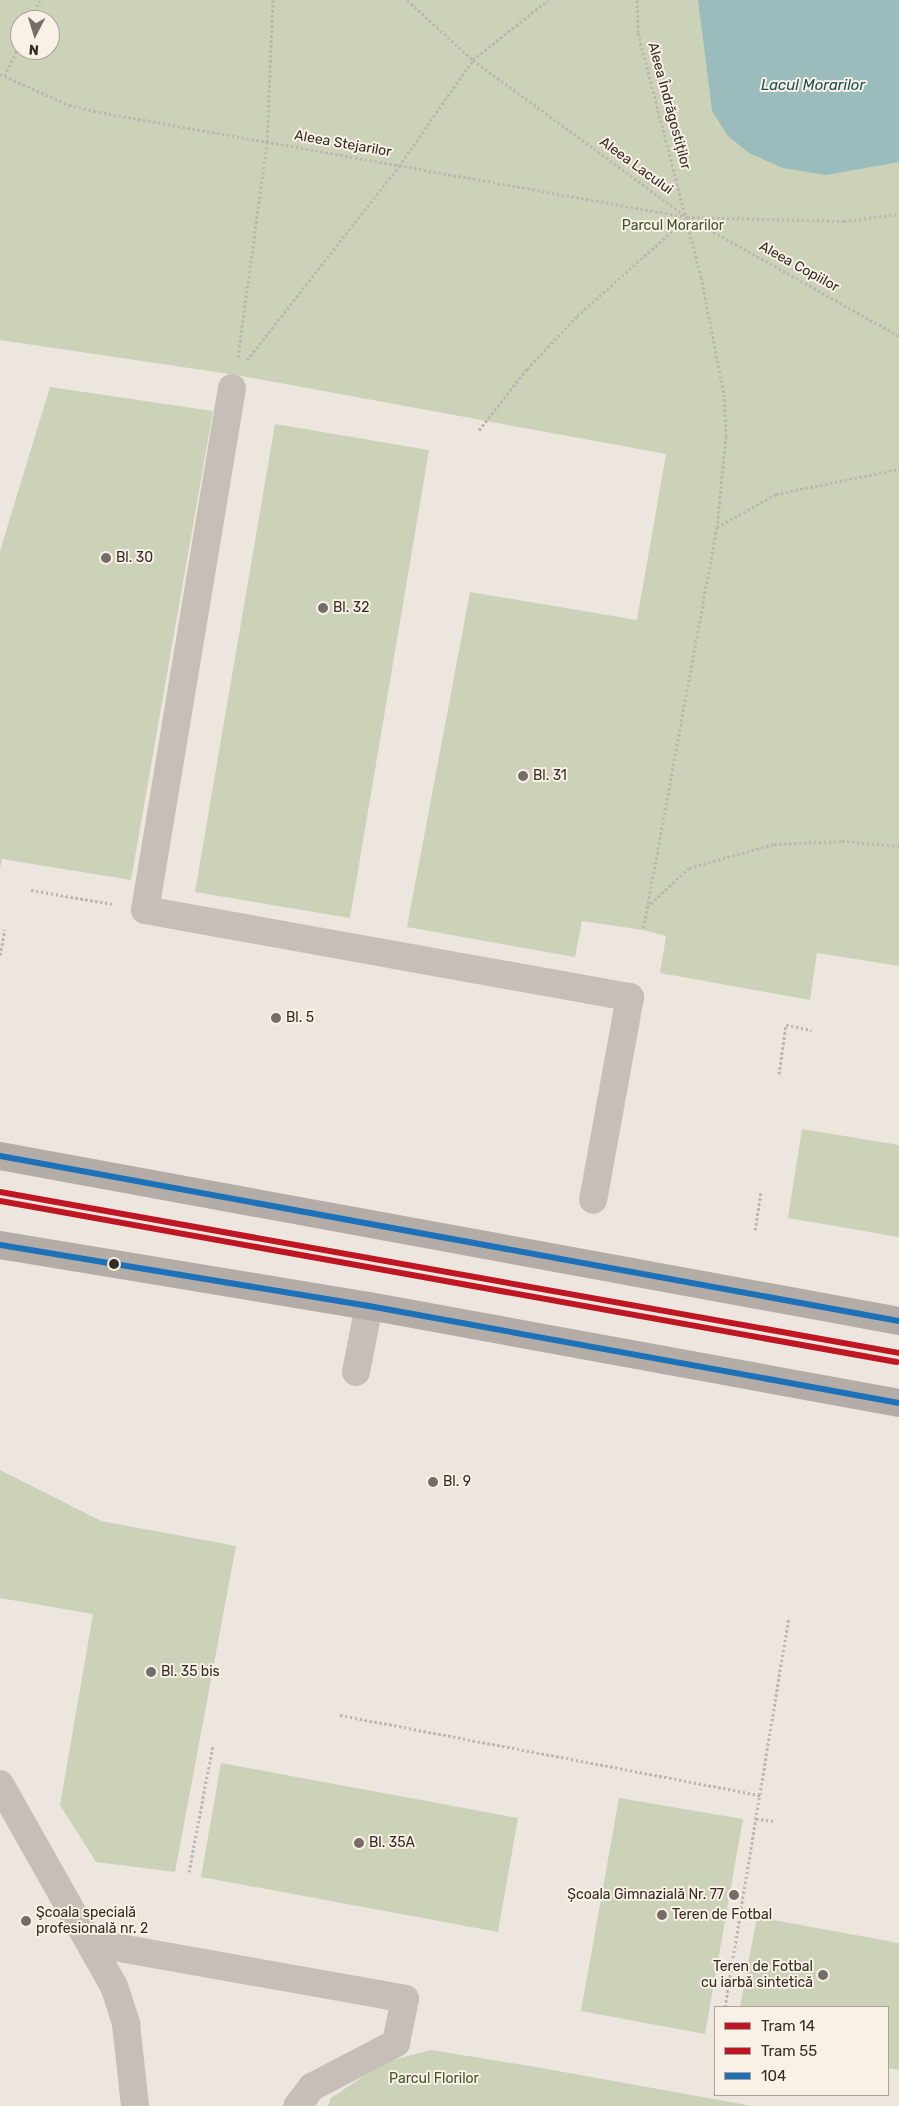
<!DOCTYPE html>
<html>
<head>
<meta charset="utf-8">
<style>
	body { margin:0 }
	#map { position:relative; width:899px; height:2106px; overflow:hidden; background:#ece6df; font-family:Rubik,sans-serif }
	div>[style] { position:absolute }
	.green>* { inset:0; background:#ccd2b8 }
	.water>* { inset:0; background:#9abcbd }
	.path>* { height:3px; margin-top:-1.5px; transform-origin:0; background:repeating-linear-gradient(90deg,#beb7b0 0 2.5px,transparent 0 5px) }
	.minor>* { height:28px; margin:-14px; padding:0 14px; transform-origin:14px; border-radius:14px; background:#c5bfb8 }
	.major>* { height:28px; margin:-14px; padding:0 14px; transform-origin:14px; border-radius:14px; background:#b4ada7 }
	.bus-1>* { height:6px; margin:-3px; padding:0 3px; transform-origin:3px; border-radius:3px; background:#1d71b8 }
	.tram-1>* { height:6px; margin:-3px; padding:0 3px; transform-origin:3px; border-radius:3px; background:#be1622 }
	.tram-2>* { height:6px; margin:-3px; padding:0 3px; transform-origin:3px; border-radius:3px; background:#be1622 }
	.dots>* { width:14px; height:14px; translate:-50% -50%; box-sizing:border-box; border:2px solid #f9f1e5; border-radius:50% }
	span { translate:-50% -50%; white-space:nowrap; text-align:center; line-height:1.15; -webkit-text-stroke:4px #f9f1e5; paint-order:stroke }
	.street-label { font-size:14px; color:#352c26 }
	.park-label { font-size:14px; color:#42542a }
	.poi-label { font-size:14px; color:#352c26 }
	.left { translate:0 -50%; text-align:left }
	.right { translate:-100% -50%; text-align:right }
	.water-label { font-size:15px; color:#1b5057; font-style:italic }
	.legend { position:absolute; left:714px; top:2006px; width:175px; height:90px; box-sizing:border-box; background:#f9f1e5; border:1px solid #aba299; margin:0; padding:6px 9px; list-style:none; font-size:15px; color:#352c26 }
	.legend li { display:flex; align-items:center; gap:10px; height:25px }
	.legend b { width:25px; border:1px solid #aba299 }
	.north { position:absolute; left:10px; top:10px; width:50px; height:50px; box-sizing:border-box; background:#f9f1e5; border:1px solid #aba299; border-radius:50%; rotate:185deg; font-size:14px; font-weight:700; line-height:20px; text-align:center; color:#352c26 }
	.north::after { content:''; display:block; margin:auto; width:18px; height:22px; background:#756d67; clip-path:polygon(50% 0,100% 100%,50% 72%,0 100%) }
</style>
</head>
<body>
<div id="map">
	<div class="green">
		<div style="clip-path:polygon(evenodd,0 0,899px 0,899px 966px,817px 953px,810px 1000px,660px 973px,666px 936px,643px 930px,582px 921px,575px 957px,407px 927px,470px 592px,637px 620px,666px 454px,236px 375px,0 340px,0 0,20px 20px,50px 20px,50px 50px,20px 50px,20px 20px)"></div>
		<div style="clip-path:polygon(50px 387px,213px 411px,131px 880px,2px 859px,0 868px,0 551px)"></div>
		<div style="clip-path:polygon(275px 424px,429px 450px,350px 918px,195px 892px)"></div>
		<div style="clip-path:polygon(802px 1129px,899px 1145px,899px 1237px,788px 1218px)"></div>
		<div style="clip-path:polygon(0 1470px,101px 1521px,236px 1546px,175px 1872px,96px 1862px,60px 1805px,93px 1614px,0 1598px)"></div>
		<div style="clip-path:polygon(221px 1763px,518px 1818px,498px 1932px,201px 1877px)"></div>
		<div style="clip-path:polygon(619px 1798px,743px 1819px,705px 2034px,581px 2011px)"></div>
		<div style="clip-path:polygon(757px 1917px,899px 1943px,899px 2070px,888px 2068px,888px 2007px,740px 2007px)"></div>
		<div style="clip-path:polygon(431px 2050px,536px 2067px,752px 2106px,328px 2106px,331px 2098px,385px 2062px)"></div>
	</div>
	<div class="water">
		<div style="clip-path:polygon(698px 0,899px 0,899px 162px,826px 175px,783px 168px,749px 153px,728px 136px,712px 111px)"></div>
	</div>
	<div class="path">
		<div style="left:407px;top:0;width:89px;rotate:42.3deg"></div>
		<div style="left:473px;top:60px;width:265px;rotate:36.3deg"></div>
		<div style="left:687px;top:217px;width:157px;rotate:1.5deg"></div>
		<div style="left:844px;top:221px;width:55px;rotate:-7.3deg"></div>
		<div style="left:637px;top:0;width:33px;rotate:88deg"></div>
		<div style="left:638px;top:33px;width:252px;rotate:75.5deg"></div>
		<div style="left:701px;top:277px;width:119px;rotate:78.9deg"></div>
		<div style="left:724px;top:394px;width:42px;rotate:87.3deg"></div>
		<div style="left:726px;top:436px;width:91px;rotate:95.6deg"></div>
		<div style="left:717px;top:527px;width:410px;rotate:100.4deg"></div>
		<div style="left:30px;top:20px;width:22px;rotate:-63deg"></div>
		<div style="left:0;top:74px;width:76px;rotate:24.2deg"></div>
		<div style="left:69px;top:105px;width:26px;rotate:13deg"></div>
		<div style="left:94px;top:111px;width:602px;rotate:10.13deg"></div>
		<div style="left:687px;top:217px;width:243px;rotate:29.3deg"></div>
		<div style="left:5px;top:76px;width:37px;rotate:-66deg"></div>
		<div style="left:238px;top:357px;width:217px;rotate:-82.3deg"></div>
		<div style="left:267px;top:142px;width:142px;rotate:-87.6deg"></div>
		<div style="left:247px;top:360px;width:246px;rotate:-51.9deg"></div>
		<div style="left:399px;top:166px;width:129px;rotate:-55.1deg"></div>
		<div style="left:473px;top:60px;width:96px;rotate:-38.7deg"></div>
		<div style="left:479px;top:430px;width:78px;rotate:-51.8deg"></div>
		<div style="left:527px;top:369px;width:73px;rotate:-46.7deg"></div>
		<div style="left:577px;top:316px;width:147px;rotate:-41.7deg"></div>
		<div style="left:717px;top:527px;width:68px;rotate:-29.2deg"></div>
		<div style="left:776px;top:494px;width:126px;rotate:-11.5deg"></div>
		<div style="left:31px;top:890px;width:82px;rotate:9.8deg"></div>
		<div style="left:647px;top:907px;width:57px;rotate:-42.9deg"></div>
		<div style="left:689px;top:868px;width:88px;rotate:-15.8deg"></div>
		<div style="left:774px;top:844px;width:68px;rotate:-2.5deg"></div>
		<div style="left:842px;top:841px;width:57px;rotate:5deg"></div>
		<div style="left:0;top:955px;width:26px;rotate:-79deg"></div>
		<div style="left:779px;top:1074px;width:49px;rotate:-81.9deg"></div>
		<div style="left:786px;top:1025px;width:26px;rotate:11deg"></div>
		<div style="left:755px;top:1230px;width:39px;rotate:-81deg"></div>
		<div style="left:340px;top:1715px;width:428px;rotate:10.8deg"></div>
		<div style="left:756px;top:1819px;width:18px;rotate:6deg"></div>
		<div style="left:189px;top:1872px;width:129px;rotate:-79.3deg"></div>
		<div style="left:725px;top:2007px;width:395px;rotate:-80.7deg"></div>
	</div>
	<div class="minor">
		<div style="left:232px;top:388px;width:529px;rotate:99.46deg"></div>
		<div style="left:145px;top:910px;width:493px;rotate:10.2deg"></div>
		<div style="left:630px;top:997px;width:206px;rotate:100.3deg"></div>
		<div style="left:356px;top:1372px;width:67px;rotate:-78.9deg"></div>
		<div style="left:0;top:1784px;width:232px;rotate:60.6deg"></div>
		<div style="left:114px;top:1986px;width:40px;rotate:72deg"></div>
		<div style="left:126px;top:2024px;width:82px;rotate:83.7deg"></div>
		<div style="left:92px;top:1943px;width:318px;rotate:10.1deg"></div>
		<div style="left:405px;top:1999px;width:45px;rotate:101.6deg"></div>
		<div style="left:396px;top:2043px;width:95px;rotate:152.4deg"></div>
		<div style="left:312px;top:2087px;width:24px;rotate:128deg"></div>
	</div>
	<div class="major">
		<div style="left:0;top:1156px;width:914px;rotate:10.4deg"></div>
		<div style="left:0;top:1245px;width:374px;rotate:9.4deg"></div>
		<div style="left:369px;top:1306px;width:539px;rotate:10.37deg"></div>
	</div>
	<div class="bus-1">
		<div style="left:0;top:1156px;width:914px;rotate:10.4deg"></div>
		<div style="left:0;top:1245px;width:374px;rotate:9.4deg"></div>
		<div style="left:369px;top:1306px;width:539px;rotate:10.37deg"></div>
	</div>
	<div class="tram-1">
		<div style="left:0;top:1192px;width:913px;rotate:10.15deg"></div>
	</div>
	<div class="tram-2">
		<div style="left:0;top:1201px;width:911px;rotate:10.18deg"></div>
	</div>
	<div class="dots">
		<div style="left:106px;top:558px;background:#756d67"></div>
		<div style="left:323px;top:608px;background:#756d67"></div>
		<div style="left:523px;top:776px;background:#756d67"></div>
		<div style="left:276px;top:1018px;background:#756d67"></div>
		<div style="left:114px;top:1264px;background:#352c26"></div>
		<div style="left:433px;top:1482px;background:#756d67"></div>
		<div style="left:151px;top:1672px;background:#756d67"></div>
		<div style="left:359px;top:1843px;background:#756d67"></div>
		<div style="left:734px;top:1895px;background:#756d67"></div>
		<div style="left:662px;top:1915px;background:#756d67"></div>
		<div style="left:26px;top:1921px;background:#756d67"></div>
		<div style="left:823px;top:1975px;background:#756d67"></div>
	</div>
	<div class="street-label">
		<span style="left:669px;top:106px;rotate:75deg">Aleea Îndrăgostiților</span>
		<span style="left:343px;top:144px;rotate:10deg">Aleea Stejarilor</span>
		<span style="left:636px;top:166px;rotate:36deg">Aleea Lacului</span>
		<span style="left:799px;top:267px;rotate:29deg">Aleea Copiilor</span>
	</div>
	<div class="park-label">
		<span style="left:673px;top:226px">Parcul Morarilor</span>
		<span style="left:434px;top:2079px">Parcul Florilor</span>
	</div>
	<div class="poi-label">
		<span class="left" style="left:116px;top:558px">Bl. 30</span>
		<span class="left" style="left:333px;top:608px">Bl. 32</span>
		<span class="left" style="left:533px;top:776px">Bl. 31</span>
		<span class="left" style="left:286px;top:1018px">Bl. 5</span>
		<span class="left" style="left:443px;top:1482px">Bl. 9</span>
		<span class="left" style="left:161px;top:1672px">Bl. 35 bis</span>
		<span class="left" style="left:369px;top:1843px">Bl. 35A</span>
		<span class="right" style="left:724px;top:1895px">Școala Gimnazială Nr. 77</span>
		<span class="left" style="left:36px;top:1921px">Şcoala specială<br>profesională nr. 2</span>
		<span class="left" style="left:672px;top:1915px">Teren de Fotbal</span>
		<span class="right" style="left:813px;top:1975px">Teren de Fotbal<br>cu iarbă sintetică</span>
	</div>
	<div class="water-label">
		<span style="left:813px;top:86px">Lacul Morarilor</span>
	</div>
	<ul class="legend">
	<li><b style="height:6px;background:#be1622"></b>Tram 14</li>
	<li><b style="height:6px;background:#be1622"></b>Tram 55</li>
	<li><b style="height:6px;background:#1d71b8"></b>104</li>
	</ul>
	<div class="north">N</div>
</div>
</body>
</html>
